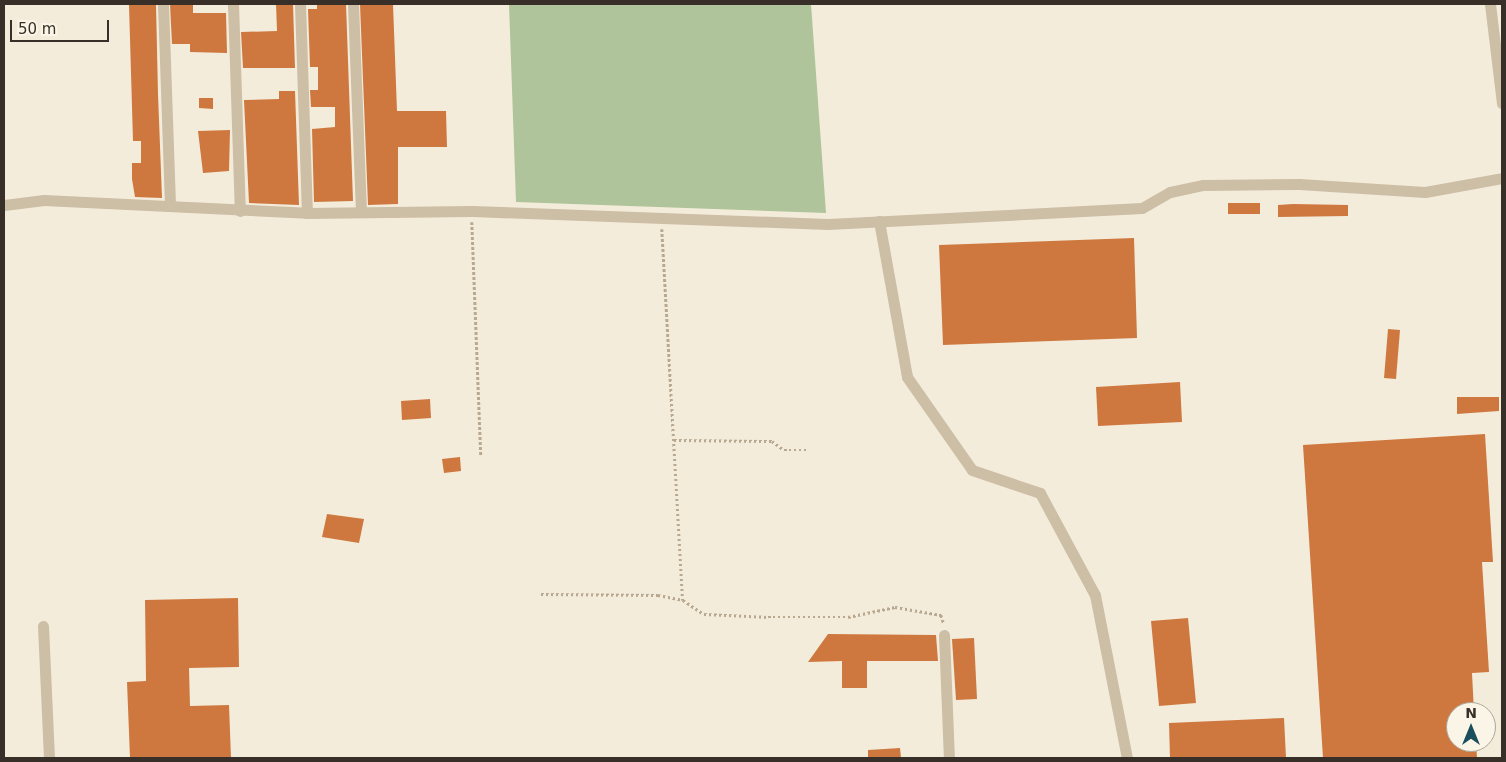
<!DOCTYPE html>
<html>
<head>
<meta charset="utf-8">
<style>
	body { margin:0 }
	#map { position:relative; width:1506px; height:762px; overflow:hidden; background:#f4ecdb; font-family:"DejaVu Sans",sans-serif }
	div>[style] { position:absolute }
	.green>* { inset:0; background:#afc49a }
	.building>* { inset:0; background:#ce783f }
	.path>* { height:2.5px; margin-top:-1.25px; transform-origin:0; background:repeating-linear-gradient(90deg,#b9a890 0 2.5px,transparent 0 5px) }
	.street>* { height:11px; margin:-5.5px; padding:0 5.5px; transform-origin:5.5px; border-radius:5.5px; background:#cdbea6 }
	span { translate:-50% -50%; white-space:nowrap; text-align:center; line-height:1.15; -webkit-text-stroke:4px #fbf5e8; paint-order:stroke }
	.frame { position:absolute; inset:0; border:5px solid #383028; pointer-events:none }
	.north { position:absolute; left:1446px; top:702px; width:50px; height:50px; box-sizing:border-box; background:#fbf5e8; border:1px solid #ada69b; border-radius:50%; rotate:0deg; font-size:14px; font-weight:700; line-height:20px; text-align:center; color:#383028 }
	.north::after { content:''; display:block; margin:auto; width:18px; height:22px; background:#1a4e5d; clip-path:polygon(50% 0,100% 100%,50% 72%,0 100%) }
	.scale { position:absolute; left:10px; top:20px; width:99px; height:22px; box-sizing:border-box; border:2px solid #383028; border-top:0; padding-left:6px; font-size:15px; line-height:18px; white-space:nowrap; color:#383028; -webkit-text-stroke:4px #fbf5e8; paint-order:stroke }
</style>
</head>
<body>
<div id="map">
	<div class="green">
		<div style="clip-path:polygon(509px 4px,811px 4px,826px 213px,516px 202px)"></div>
	</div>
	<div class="building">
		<div style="clip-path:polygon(156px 4px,158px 94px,162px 198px,135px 197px,132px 179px,132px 163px,141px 163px,141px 141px,133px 141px,129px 5px)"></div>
		<div style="clip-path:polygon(170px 4px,193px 4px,193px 13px,226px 13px,227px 53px,190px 52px,190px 44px,172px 44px)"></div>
		<div style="clip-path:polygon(276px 4px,293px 4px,295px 68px,243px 68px,241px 32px,277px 31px)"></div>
		<div style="clip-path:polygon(317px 4px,346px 4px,353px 201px,314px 202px,312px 129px,335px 127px,335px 107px,311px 107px,310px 90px,318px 90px,318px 67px,310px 67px,308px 9px,317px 9px)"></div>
		<div style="clip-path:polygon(360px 4px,393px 4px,397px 111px,446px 111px,447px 147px,398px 147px,398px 204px,368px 205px)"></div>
		<div style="clip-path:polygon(279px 91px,295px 91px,299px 205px,249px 203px,244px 100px,279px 99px)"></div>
		<div style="clip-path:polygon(199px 98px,213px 98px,213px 109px,199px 108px)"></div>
		<div style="clip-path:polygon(230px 130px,229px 171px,203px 173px,198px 131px)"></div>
		<div style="clip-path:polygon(1228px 203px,1260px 203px,1260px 214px,1228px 214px)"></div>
		<div style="clip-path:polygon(1293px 204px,1348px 205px,1348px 216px,1278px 217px,1278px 205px)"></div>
		<div style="clip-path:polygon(1134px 238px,1137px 338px,943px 345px,939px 245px)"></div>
		<div style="clip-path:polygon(1388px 329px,1400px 330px,1396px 379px,1384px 378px)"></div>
		<div style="clip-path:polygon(1180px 382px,1182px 422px,1098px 426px,1096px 387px)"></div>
		<div style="clip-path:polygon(1457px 397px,1499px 397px,1499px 411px,1457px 414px)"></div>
		<div style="clip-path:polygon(430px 399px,431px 418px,402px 420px,401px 401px)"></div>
		<div style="clip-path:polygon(1485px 434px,1493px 562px,1482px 562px,1489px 672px,1472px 673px,1474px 712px,1456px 712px,1456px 742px,1476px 742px,1477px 758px,1323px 758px,1303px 445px)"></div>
		<div style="clip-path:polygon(460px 457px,461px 471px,444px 473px,442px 459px)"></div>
		<div style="clip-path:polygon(327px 514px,364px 519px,359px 543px,322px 537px)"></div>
		<div style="clip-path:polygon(238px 598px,239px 667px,189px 668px,190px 706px,229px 705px,231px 758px,130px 758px,127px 682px,146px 681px,145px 600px)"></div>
		<div style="clip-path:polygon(1188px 618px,1196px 703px,1159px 706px,1151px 621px)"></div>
		<div style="clip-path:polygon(828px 634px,936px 635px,938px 661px,867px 661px,867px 688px,842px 688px,842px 661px,808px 662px)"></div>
		<div style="clip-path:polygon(974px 638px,977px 699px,956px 700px,952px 639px)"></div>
		<div style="clip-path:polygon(1284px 718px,1286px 758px,1170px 758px,1169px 723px)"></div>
		<div style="clip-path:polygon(900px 748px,901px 758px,868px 758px,868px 750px)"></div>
	</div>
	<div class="path">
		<div style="left:472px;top:222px;width:234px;rotate:87.8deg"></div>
		<div style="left:662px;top:229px;width:372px;rotate:86.8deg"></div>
		<div style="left:674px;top:440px;width:98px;rotate:0.6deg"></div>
		<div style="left:772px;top:441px;width:15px;rotate:37deg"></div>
		<div style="left:784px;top:450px;width:22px"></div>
		<div style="left:541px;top:594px;width:117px;rotate:0.5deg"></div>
		<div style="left:658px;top:595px;width:25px;rotate:11deg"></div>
		<div style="left:683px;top:600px;width:25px;rotate:34deg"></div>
		<div style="left:704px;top:614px;width:64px;rotate:2.7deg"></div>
		<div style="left:768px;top:617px;width:80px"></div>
		<div style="left:848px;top:617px;width:48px;rotate:-12deg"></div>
		<div style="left:895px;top:607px;width:47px;rotate:9.9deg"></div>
		<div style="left:941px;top:615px;width:9px;rotate:72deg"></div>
	</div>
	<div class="street">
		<div style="left:163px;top:4px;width:199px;rotate:88deg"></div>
		<div style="left:233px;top:4px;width:207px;rotate:88.1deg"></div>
		<div style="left:300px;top:4px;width:209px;rotate:88.1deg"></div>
		<div style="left:353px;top:4px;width:208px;rotate:87.8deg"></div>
		<div style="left:1490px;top:4px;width:100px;rotate:83.1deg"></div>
		<div style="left:4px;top:205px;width:40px;rotate:-7.1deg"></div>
		<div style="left:44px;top:200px;width:263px;rotate:2.8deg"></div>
		<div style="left:307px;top:213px;width:165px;rotate:-0.7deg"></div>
		<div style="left:472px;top:211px;width:356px;rotate:2.1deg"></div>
		<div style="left:828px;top:224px;width:314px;rotate:-2.9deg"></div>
		<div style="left:1142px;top:208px;width:32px;rotate:-30deg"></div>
		<div style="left:1170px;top:192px;width:34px;rotate:-12deg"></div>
		<div style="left:1203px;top:185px;width:96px;rotate:-0.6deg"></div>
		<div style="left:1299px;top:184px;width:126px;rotate:3.6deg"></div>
		<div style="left:1425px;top:192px;width:78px;rotate:-10.3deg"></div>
		<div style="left:879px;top:221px;width:158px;rotate:79.8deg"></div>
		<div style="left:907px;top:377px;width:113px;rotate:55deg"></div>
		<div style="left:972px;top:470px;width:72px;rotate:18.7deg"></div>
		<div style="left:1040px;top:493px;width:116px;rotate:61.7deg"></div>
		<div style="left:1095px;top:595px;width:166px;rotate:78.9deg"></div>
		<div style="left:43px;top:626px;width:132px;rotate:87.4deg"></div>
		<div style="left:944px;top:635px;width:123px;rotate:87.7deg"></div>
	</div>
	<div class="frame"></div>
	<div class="north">N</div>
	<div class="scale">50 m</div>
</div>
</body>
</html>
